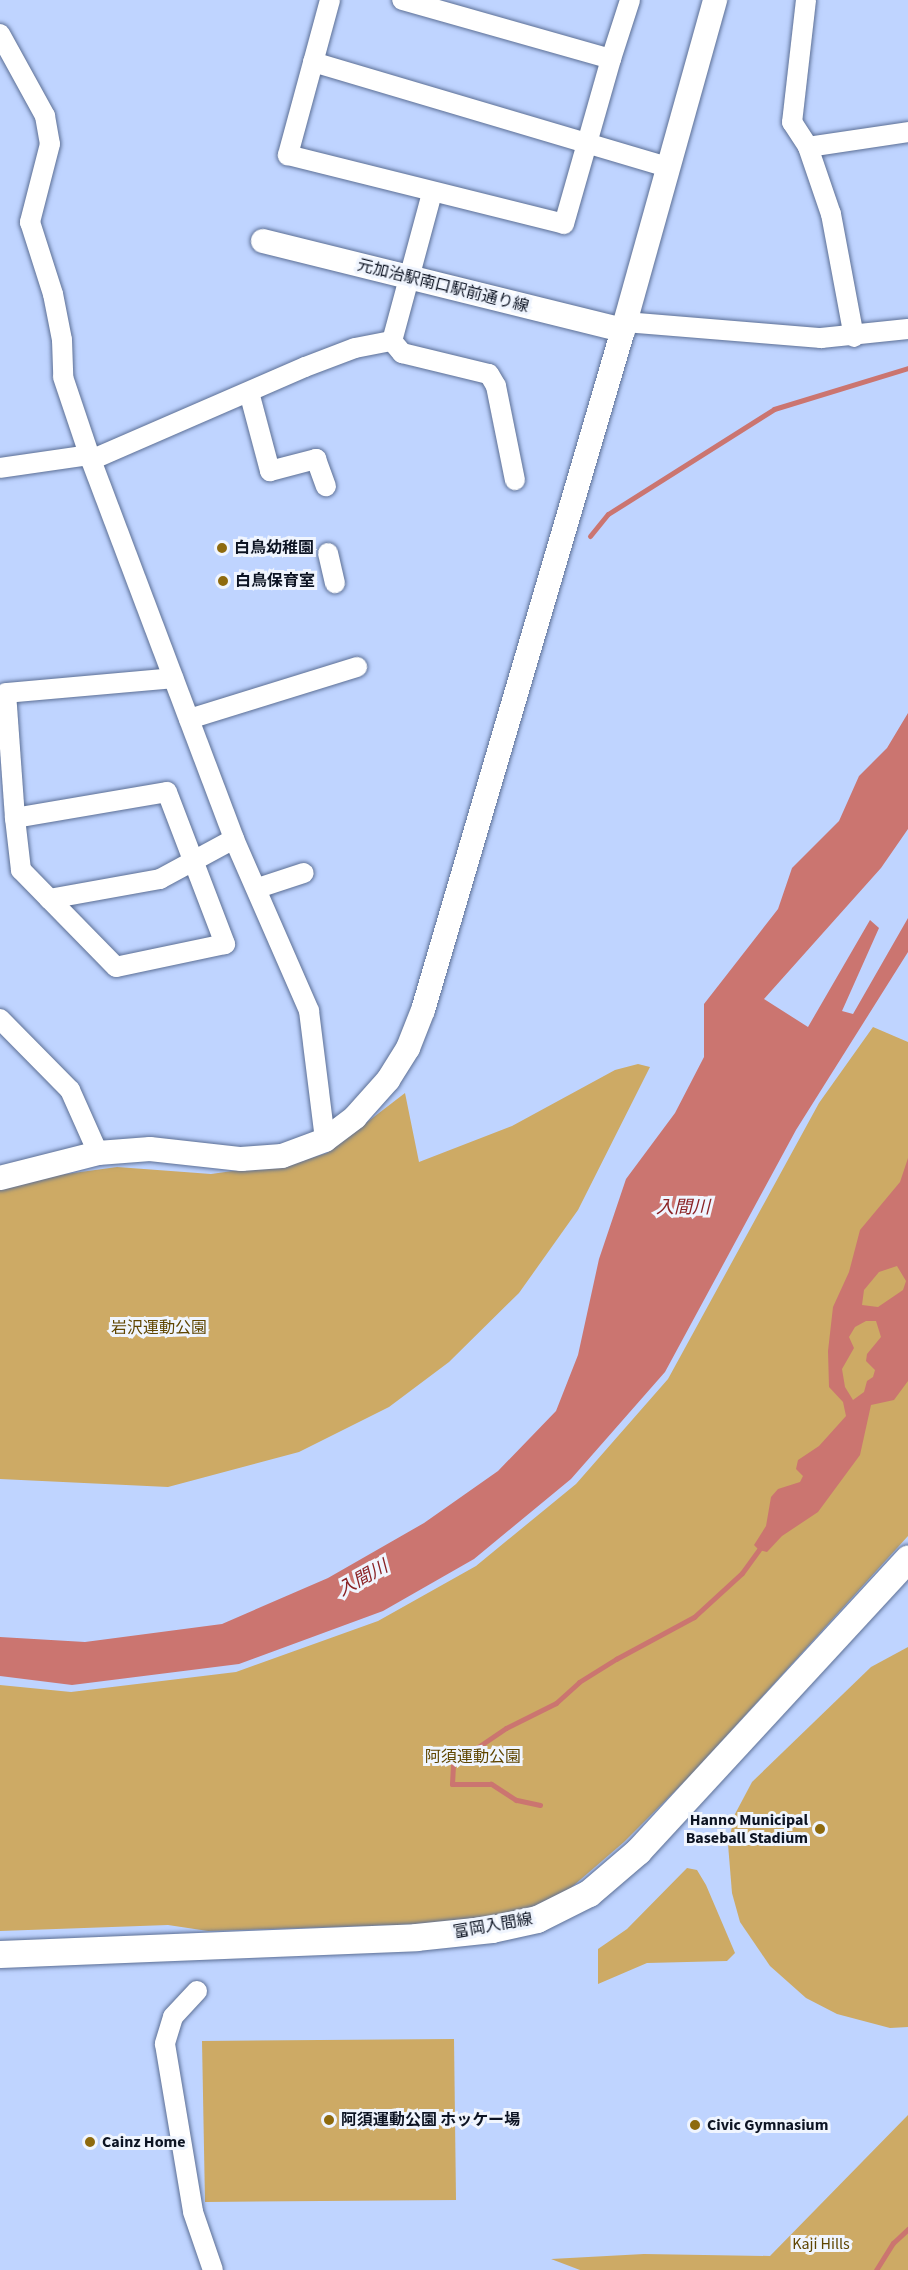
<!DOCTYPE html>
<html>
<head>
<meta charset="utf-8">
<style>
	body { margin:0 }
	#map { position:relative; width:908px; height:2270px; overflow:hidden; background:#bfd4ff; font-family:"Source Sans 3","Noto Sans JP",sans-serif }
	div>[style] { position:absolute }
	.green>* { inset:0; background:#cdaa65 }
	.water>* { inset:0; background:#cb7570 }
	.stream>* { height:5px; margin:-2.5px; padding:0 2.5px; transform-origin:2.5px; border-radius:2.5px; background:#cb7570 }
	.roads { filter:drop-shadow(0 0 2px #5c6f95) drop-shadow(0 0 2px #5c6f95) }
	.minor>* { height:20px; margin:-10px; padding:0 10px; transform-origin:10px; border-radius:10px; background:#fff }
	.tertiary>* { height:24px; margin:-12px; padding:0 12px; transform-origin:12px; border-radius:12px; background:#fff }
	.secondary>* { height:27px; margin:-13.5px; padding:0 13.5px; transform-origin:13.5px; border-radius:13.5px; background:#fff }
	.dots>* { width:16px; height:16px; translate:-50% -50%; box-sizing:border-box; border:3px solid #f0f5fe; border-radius:50% }
	span { translate:-50% -50%; white-space:nowrap; text-align:center; line-height:1.15; -webkit-text-stroke:6px #f0f5fe; paint-order:stroke }
	.street-label { font-size:16px; color:#0d1423 }
	.poi-label { font-size:16px; color:#0d1423; font-weight:700 }
	.left { translate:0 -50%; text-align:left }
	.right { translate:-100% -50%; text-align:right }
	.park-label { font-size:16px; color:#5f4501 }
	.water-label { font-size:18px; color:#8a2225; font-style:italic }
</style>
</head>
<body>
<div id="map">
	<div class="green">
		<div style="clip-path:polygon(873px 1027px,908px 1042px,908px 1536px,689px 1777px,624px 1842px,551px 1905px,492px 1922px,208px 1931px,168px 1925px,0 1931px,0 1685px,71px 1692px,236px 1672px,378px 1621px,476px 1566px,576px 1484px,668px 1379px,819px 1103px)"></div>
		<div style="clip-path:polygon(638px 1064px,650px 1067px,578px 1210px,519px 1293px,449px 1362px,389px 1407px,299px 1452px,168px 1487px,0 1479px,0 1188px,37px 1178px,117px 1167px,211px 1174px,298px 1162px,327px 1153px,405px 1093px,419px 1162px,512px 1126px,615px 1070px)"></div>
		<div style="clip-path:polygon(908px 1647px,908px 2027px,890px 2028px,837px 2014px,806px 1998px,770px 1966px,740px 1922px,732px 1893px,728px 1844px,735px 1814px,752px 1782px,871px 1667px)"></div>
		<div style="clip-path:polygon(687px 1868px,697px 1870px,706px 1885px,735px 1953px,727px 1961px,647px 1963px,598px 1984px,598px 1949px,627px 1929px)"></div>
		<div style="clip-path:polygon(454px 2039px,456px 2200px,205px 2202px,202px 2041px)"></div>
		<div style="clip-path:polygon(908px 2115px,908px 2270px,580px 2270px,551px 2259px,644px 2254px,770px 2256px)"></div>
	</div>
	<div class="water">
		<div style="clip-path:polygon(908px 713px,908px 829px,881px 868px,764px 999px,808px 1027px,870px 920px,879px 928px,842px 1011px,853px 1014px,908px 918px,908px 952px,796px 1130px,665px 1372px,571px 1479px,474px 1559px,383px 1611px,239px 1664px,72px 1685px,0 1676px,0 1637px,85px 1642px,222px 1624px,328px 1578px,424px 1523px,498px 1471px,556px 1411px,578px 1355px,599px 1259px,626px 1179px,675px 1113px,704px 1057px,704px 1004px,778px 909px,792px 868px,839px 821px,859px 776px,887px 748px)"></div>
		<div style="clip-path:polygon(evenodd,908px 1158px,908px 1381px,894px 1400px,871px 1405px,860px 1455px,818px 1512px,782px 1536px,767px 1552px,759px 1550px,754px 1545px,766px 1526px,771px 1497px,778px 1489px,800px 1482px,803px 1476px,796px 1469px,798px 1460px,819px 1446px,846px 1416px,843px 1402px,829px 1387px,828px 1351px,833px 1307px,849px 1272px,860px 1230px,900px 1182px,908px 1158px,897px 1266px,906px 1281px,903px 1290px,878px 1307px,862px 1305px,864px 1290px,879px 1272px,897px 1266px,908px 1158px,866px 1321px,876px 1321px,881px 1337px,867px 1354px,866px 1361px,875px 1370px,873px 1377px,867px 1381px,864px 1392px,853px 1400px,845px 1387px,842px 1369px,854px 1348px,849px 1337px,855px 1327px,866px 1321px)"></div>
	</div>
	<div class="stream">
		<div style="left:590px;top:536px;width:28px;rotate:-51deg"></div>
		<div style="left:608px;top:514px;width:196px;rotate:-32.3deg"></div>
		<div style="left:774px;top:409px;width:140px;rotate:-17deg"></div>
		<div style="left:540px;top:1805px;width:25px;rotate:-168deg"></div>
		<div style="left:516px;top:1800px;width:30px;rotate:-147deg"></div>
		<div style="left:491px;top:1784px;width:39px;rotate:180deg"></div>
		<div style="left:452px;top:1784px;width:20px;rotate:-87deg"></div>
		<div style="left:453px;top:1764px;width:64px;rotate:-34.2deg"></div>
		<div style="left:506px;top:1728px;width:56px;rotate:-26.6deg"></div>
		<div style="left:556px;top:1703px;width:31px;rotate:-42deg"></div>
		<div style="left:579px;top:1682px;width:44px;rotate:-31.9deg"></div>
		<div style="left:616px;top:1659px;width:89px;rotate:-28.3deg"></div>
		<div style="left:694px;top:1617px;width:65px;rotate:-42.5deg"></div>
		<div style="left:742px;top:1573px;width:29px;rotate:-54deg"></div>
		<div style="left:876px;top:2270px;width:32px;rotate:-58deg"></div>
		<div style="left:893px;top:2243px;width:21px;rotate:-43deg"></div>
	</div>
	<div class="roads">
		<div class="minor">
			<div style="left:330px;top:0;width:161px;rotate:105.2deg"></div>
			<div style="left:288px;top:155px;width:284px;rotate:14deg"></div>
			<div style="left:564px;top:224px;width:172px;rotate:-74.1deg"></div>
			<div style="left:611px;top:59px;width:217px;rotate:-164.2deg"></div>
			<div style="left:806px;top:0;width:123px;rotate:96.5deg"></div>
			<div style="left:792px;top:122px;width:30px;rotate:57deg"></div>
			<div style="left:808px;top:147px;width:101px;rotate:-8.5deg"></div>
			<div style="left:0;top:34px;width:94px;rotate:61.2deg"></div>
			<div style="left:45px;top:116px;width:28px;rotate:80deg"></div>
			<div style="left:50px;top:144px;width:81px;rotate:104.4deg"></div>
			<div style="left:30px;top:222px;width:76px;rotate:72.3deg"></div>
			<div style="left:53px;top:294px;width:47px;rotate:78.9deg"></div>
			<div style="left:62px;top:340px;width:37px;rotate:88deg"></div>
			<div style="left:63px;top:377px;width:88px;rotate:71.4deg"></div>
			<div style="left:91px;top:460px;width:405px;rotate:69.3deg"></div>
			<div style="left:234px;top:839px;width:188px;rotate:66.4deg"></div>
			<div style="left:309px;top:1011px;width:130px;rotate:82.9deg"></div>
			<div style="left:611px;top:59px;width:62px;rotate:-72.1deg"></div>
			<div style="left:313px;top:62px;width:369px;rotate:16.5deg"></div>
			<div style="left:808px;top:147px;width:71px;rotate:71.1deg"></div>
			<div style="left:831px;top:214px;width:125px;rotate:79.4deg"></div>
			<div style="left:432px;top:193px;width:153px;rotate:105.1deg"></div>
			<div style="left:392px;top:341px;width:16px;rotate:50deg"></div>
			<div style="left:402px;top:353px;width:89px;rotate:13.6deg"></div>
			<div style="left:489px;top:374px;width:14px;rotate:60deg"></div>
			<div style="left:496px;top:386px;width:96px;rotate:78.6deg"></div>
			<div style="left:625px;top:322px;width:197px;rotate:4.7deg"></div>
			<div style="left:821px;top:338px;width:87px;rotate:-5.9deg"></div>
			<div style="left:249px;top:392px;width:82px;rotate:75.1deg"></div>
			<div style="left:270px;top:471px;width:48px;rotate:-14.6deg"></div>
			<div style="left:316px;top:459px;width:29px;rotate:70deg"></div>
			<div style="left:91px;top:460px;width:233px;rotate:-23.5deg"></div>
			<div style="left:305px;top:367px;width:53px;rotate:-20.8deg"></div>
			<div style="left:355px;top:348px;width:38px;rotate:-11deg"></div>
			<div style="left:0;top:468px;width:90px;rotate:-8.3deg"></div>
			<div style="left:328px;top:553px;width:31px;rotate:77deg"></div>
			<div style="left:189px;top:719px;width:176px;rotate:-17.2deg"></div>
			<div style="left:15px;top:818px;width:154px;rotate:-9.7deg"></div>
			<div style="left:167px;top:792px;width:163px;rotate:69.1deg"></div>
			<div style="left:225px;top:944px;width:111px;rotate:168.1deg"></div>
			<div style="left:116px;top:967px;width:136px;rotate:-134.4deg"></div>
			<div style="left:21px;top:870px;width:52px;rotate:-96.6deg"></div>
			<div style="left:15px;top:818px;width:125px;rotate:-94.1deg"></div>
			<div style="left:6px;top:693px;width:168px;rotate:-5.1deg"></div>
			<div style="left:258px;top:888px;width:48px;rotate:-18.1deg"></div>
			<div style="left:49px;top:899px;width:113px;rotate:-10.2deg"></div>
			<div style="left:160px;top:879px;width:84px;rotate:-28.4deg"></div>
			<div style="left:0;top:1019px;width:100px;rotate:45.4deg"></div>
			<div style="left:70px;top:1090px;width:69px;rotate:66deg"></div>
			<div style="left:197px;top:1991px;width:35px;rotate:133deg"></div>
			<div style="left:173px;top:2017px;width:28px;rotate:107deg"></div>
			<div style="left:165px;top:2044px;width:170px;rotate:80.5deg"></div>
			<div style="left:193px;top:2212px;width:61px;rotate:71deg"></div>
		</div>
		<div class="tertiary">
			<div style="left:263px;top:241px;width:371px;rotate:13.9deg"></div>
			<div style="left:0;top:1178px;width:101px;rotate:-14.3deg"></div>
			<div style="left:98px;top:1153px;width:52px;rotate:-4.4deg"></div>
			<div style="left:150px;top:1149px;width:92px;rotate:6.3deg"></div>
			<div style="left:241px;top:1159px;width:41px;rotate:-4.2deg"></div>
			<div style="left:282px;top:1156px;width:46px;rotate:-20.4deg"></div>
			<div style="left:325px;top:1140px;width:38px;rotate:-37deg"></div>
			<div style="left:355px;top:1117px;width:50px;rotate:-48.3deg"></div>
			<div style="left:388px;top:1080px;width:38px;rotate:-58deg"></div>
			<div style="left:408px;top:1048px;width:41px;rotate:-68.5deg"></div>
			<div style="left:423px;top:1010px;width:709px;rotate:-73.61deg"></div>
			<div style="left:623px;top:330px;width:343px;rotate:-74.4deg"></div>
		</div>
		<div class="secondary">
			<div style="left:0;top:1954px;width:416px;rotate:-2.3deg"></div>
			<div style="left:416px;top:1937px;width:76px;rotate:-6deg"></div>
			<div style="left:492px;top:1929px;width:46px;rotate:-12.5deg"></div>
			<div style="left:537px;top:1919px;width:58px;rotate:-26.6deg"></div>
			<div style="left:589px;top:1893px;width:65px;rotate:-40.6deg"></div>
			<div style="left:638px;top:1851px;width:398px;rotate:-47.3deg"></div>
		</div>
	</div>
	<div class="dots">
		<div style="left:222px;top:548px;background:#8e6a0e"></div>
		<div style="left:223px;top:581px;background:#8e6a0e"></div>
		<div style="left:820px;top:1829px;background:#8e6a0e"></div>
		<div style="left:329px;top:2120px;background:#8e6a0e"></div>
		<div style="left:695px;top:2125px;background:#8e6a0e"></div>
		<div style="left:90px;top:2142px;background:#8e6a0e"></div>
	</div>
	<div class="street-label">
		<span style="left:443px;top:286px;rotate:14deg">元加治駅南口駅前通り線</span>
		<span style="left:493px;top:1926px;rotate:-10deg">富岡入間線</span>
	</div>
	<div class="poi-label">
		<span class="left" style="left:234px;top:548px">白鳥幼稚園</span>
		<span class="left" style="left:235px;top:581px">白鳥保育室</span>
		<span class="right" style="left:808px;top:1829px">Hanno Municipal<br>Baseball Stadium</span>
		<span class="left" style="left:341px;top:2120px">阿須運動公園 ホッケー場</span>
		<span class="left" style="left:707px;top:2125px">Civic Gymnasium</span>
		<span class="left" style="left:102px;top:2142px">Cainz Home</span>
	</div>
	<div class="park-label">
		<span style="left:159px;top:1328px">岩沢運動公園</span>
		<span style="left:473px;top:1757px">阿須運動公園</span>
		<span style="left:821px;top:2244px">Kaji Hills</span>
	</div>
	<div class="water-label">
		<span style="left:683px;top:1208px">入間川</span>
		<span style="left:363px;top:1579px;rotate:-29deg">入間川</span>
	</div>
</div>
</body>
</html>
